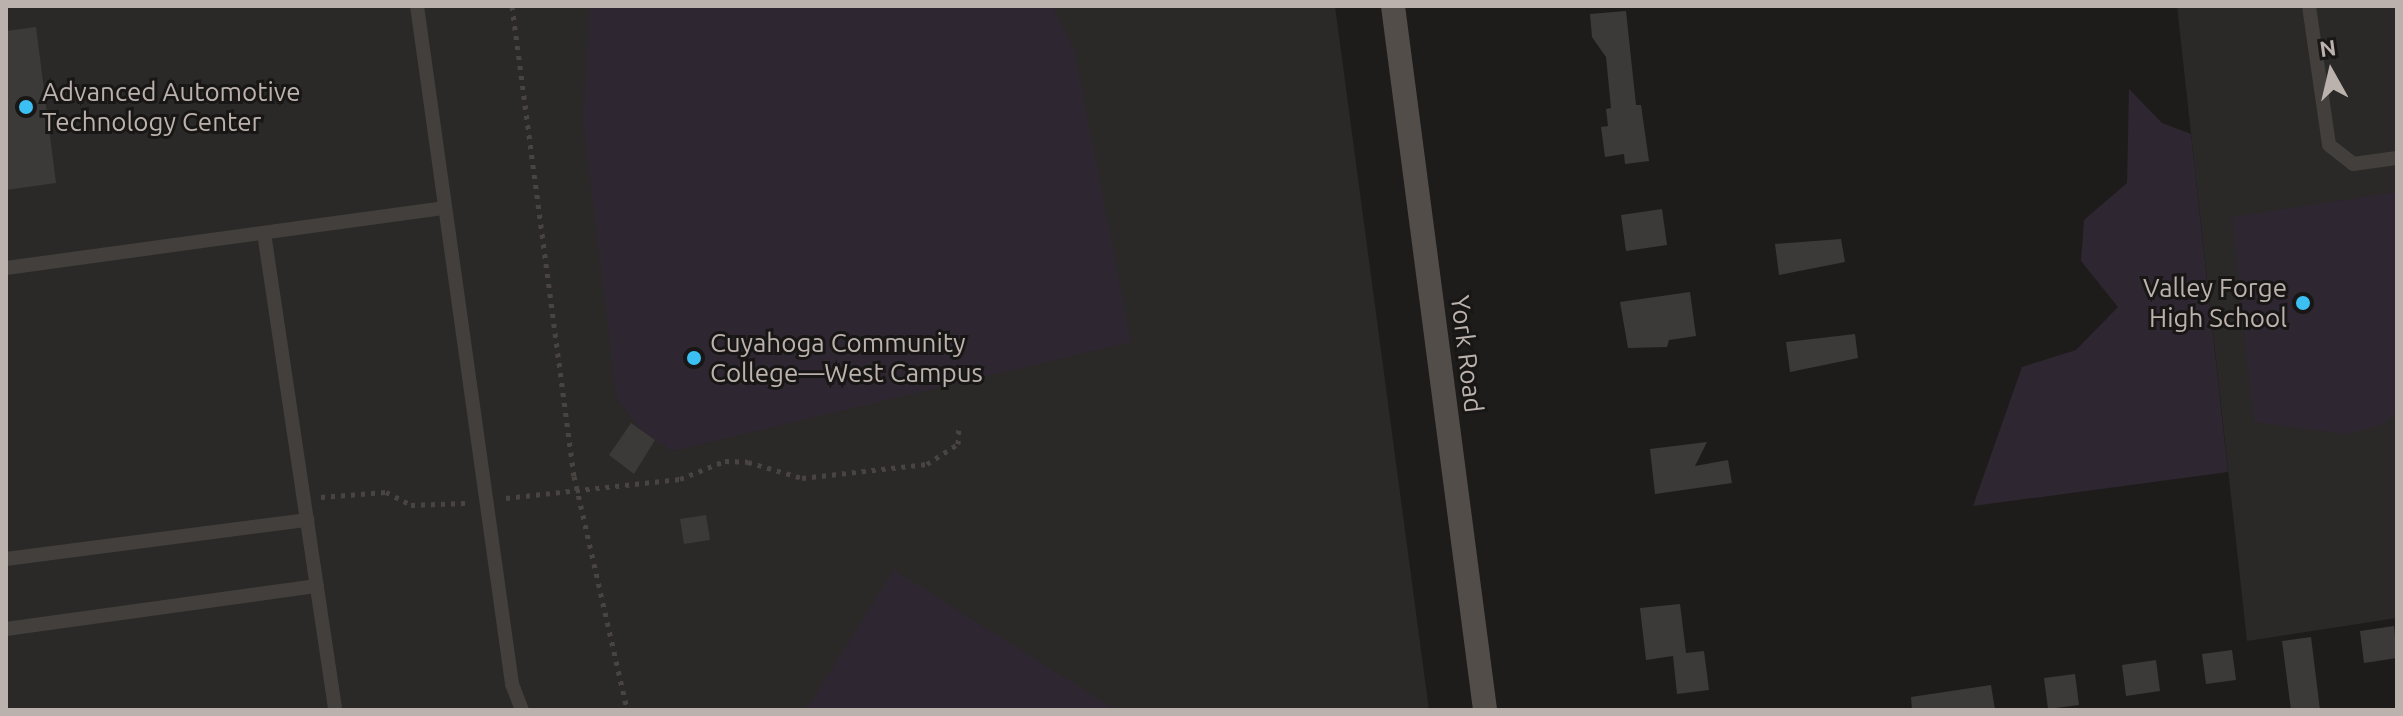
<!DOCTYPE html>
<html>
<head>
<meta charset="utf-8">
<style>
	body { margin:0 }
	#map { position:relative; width:2403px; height:716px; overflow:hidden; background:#1d1c1b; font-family:Ubuntu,sans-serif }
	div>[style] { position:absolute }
	.built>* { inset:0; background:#2a2927 }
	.green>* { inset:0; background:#2e2630 }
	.building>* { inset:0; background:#3c3a38 }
	.path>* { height:5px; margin-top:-2.5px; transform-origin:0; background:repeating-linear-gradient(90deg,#494442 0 4px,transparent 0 10px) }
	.lane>* { height:14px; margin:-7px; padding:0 7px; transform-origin:7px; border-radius:7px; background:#423f3c }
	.secondary>* { height:24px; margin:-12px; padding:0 12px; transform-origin:12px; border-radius:12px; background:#524d49 }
	.dots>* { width:22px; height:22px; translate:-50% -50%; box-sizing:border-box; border:4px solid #181716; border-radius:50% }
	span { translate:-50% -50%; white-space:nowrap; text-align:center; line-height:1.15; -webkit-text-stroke:6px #181716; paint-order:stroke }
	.poi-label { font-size:26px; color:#bcb2ad }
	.left { translate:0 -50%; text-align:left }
	.right { translate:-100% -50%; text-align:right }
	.street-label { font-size:26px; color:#bcb2ad }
	.frame { position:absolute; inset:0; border:8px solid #bcb2ad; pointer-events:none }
	.north { position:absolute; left:2291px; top:32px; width:80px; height:80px; -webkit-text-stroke:6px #181716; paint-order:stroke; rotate:352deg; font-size:22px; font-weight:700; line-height:32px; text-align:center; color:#bcb2ad }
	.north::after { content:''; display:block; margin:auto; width:28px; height:36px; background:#bcb2ad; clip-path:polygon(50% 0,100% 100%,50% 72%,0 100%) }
</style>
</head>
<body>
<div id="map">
	<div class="built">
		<div style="clip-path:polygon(6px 6px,1335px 6px,1429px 710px,6px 710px)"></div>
		<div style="clip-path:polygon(2177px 6px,2397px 6px,2397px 618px,2247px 641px)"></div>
	</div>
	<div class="green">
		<div style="clip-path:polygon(590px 6px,1053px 6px,1074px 49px,1131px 342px,672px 451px,641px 430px,617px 399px,583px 120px)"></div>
		<div style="clip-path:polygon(2129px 89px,2162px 123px,2191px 134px,2228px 472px,1973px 506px,2022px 367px,2076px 350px,2118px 307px,2081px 261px,2084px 220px,2127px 183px)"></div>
		<div style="clip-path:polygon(2397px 192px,2397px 413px,2379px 426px,2346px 434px,2254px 422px,2232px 217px)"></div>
		<div style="clip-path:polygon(894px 570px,1116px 710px,806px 710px)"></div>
	</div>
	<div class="building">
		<div style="clip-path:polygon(1626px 11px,1636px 105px,1641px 105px,1649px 161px,1625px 164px,1624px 154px,1605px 157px,1601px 127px,1608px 126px,1606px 109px,1611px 108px,1606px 57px,1592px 37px,1590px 14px)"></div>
		<div style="clip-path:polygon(36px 27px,56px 183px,6px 190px,6px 31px)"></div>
		<div style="clip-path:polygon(1662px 209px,1667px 245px,1626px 251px,1621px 215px)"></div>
		<div style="clip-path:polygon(1841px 239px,1845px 262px,1779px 275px,1775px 244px)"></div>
		<div style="clip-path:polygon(1690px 292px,1696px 336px,1669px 340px,1667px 347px,1628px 348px,1620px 302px)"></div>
		<div style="clip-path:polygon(1855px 334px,1858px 358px,1790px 372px,1786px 342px)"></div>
		<div style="clip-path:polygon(631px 423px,655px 440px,634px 474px,609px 455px)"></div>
		<div style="clip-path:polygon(1707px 442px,1695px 466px,1728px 460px,1732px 483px,1655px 494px,1650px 449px)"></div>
		<div style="clip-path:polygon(706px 515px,710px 540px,684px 544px,680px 519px)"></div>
		<div style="clip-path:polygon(1680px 604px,1686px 653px,1704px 651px,1709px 690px,1677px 694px,1673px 656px,1646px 660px,1640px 608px)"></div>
		<div style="clip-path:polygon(2394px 626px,2397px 658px,2364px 663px,2360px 631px)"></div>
		<div style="clip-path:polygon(2311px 637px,2320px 710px,2291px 710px,2282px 641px)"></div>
		<div style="clip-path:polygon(2232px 650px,2236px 680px,2206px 684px,2202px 654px)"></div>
		<div style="clip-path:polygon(2156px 660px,2160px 691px,2126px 696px,2122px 665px)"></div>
		<div style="clip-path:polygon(2075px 674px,2079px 705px,2048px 709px,2044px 678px)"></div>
		<div style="clip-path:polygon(1991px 685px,1995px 710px,1912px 710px,1911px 697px)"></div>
	</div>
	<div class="path">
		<div style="left:512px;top:6px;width:474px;rotate:82.5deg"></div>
		<div style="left:574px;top:476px;width:240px;rotate:77.2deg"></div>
		<div style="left:321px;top:497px;width:65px;rotate:-4.4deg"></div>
		<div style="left:386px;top:492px;width:28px;rotate:27deg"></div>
		<div style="left:411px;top:505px;width:55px;rotate:-2.1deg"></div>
		<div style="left:506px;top:498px;width:175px;rotate:-6.2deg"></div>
		<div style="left:680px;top:479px;width:48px;rotate:-21.8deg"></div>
		<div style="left:725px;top:461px;width:23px;rotate:2deg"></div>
		<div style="left:748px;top:462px;width:56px;rotate:16.5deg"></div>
		<div style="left:802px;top:478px;width:126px;rotate:-6.4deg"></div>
		<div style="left:927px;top:464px;width:37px;rotate:-33deg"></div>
		<div style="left:958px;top:444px;width:18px;rotate:-87deg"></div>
	</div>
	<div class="lane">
		<div style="left:417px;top:6px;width:685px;rotate:82.02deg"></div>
		<div style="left:512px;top:684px;width:28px;rotate:69deg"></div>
		<div style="left:2309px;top:6px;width:140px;rotate:81.8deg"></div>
		<div style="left:2329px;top:145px;width:31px;rotate:38deg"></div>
		<div style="left:2353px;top:164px;width:44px;rotate:-7.8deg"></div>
		<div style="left:264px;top:233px;width:482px;rotate:81.5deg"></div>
		<div style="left:6px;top:268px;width:443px;rotate:-7.8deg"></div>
		<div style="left:6px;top:559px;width:304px;rotate:-7.4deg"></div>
		<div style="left:6px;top:629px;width:314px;rotate:-7.9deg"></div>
	</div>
	<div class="secondary">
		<div style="left:1393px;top:6px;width:710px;rotate:82.55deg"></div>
	</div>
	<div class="dots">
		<div style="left:26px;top:107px;background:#3cc0f4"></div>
		<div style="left:2303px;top:303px;background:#3cc0f4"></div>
		<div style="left:694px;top:358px;background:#3cc0f4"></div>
	</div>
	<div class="poi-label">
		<span class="left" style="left:42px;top:107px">Advanced Automotive<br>Technology Center</span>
		<span class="right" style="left:2287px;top:303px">Valley Forge<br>High School</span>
		<span class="left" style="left:710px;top:358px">Cuyahoga Community<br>College—West Campus</span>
	</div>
	<div class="street-label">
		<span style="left:1467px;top:354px;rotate:83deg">York Road</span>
	</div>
	<div class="frame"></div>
	<div class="north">N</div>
</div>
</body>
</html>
